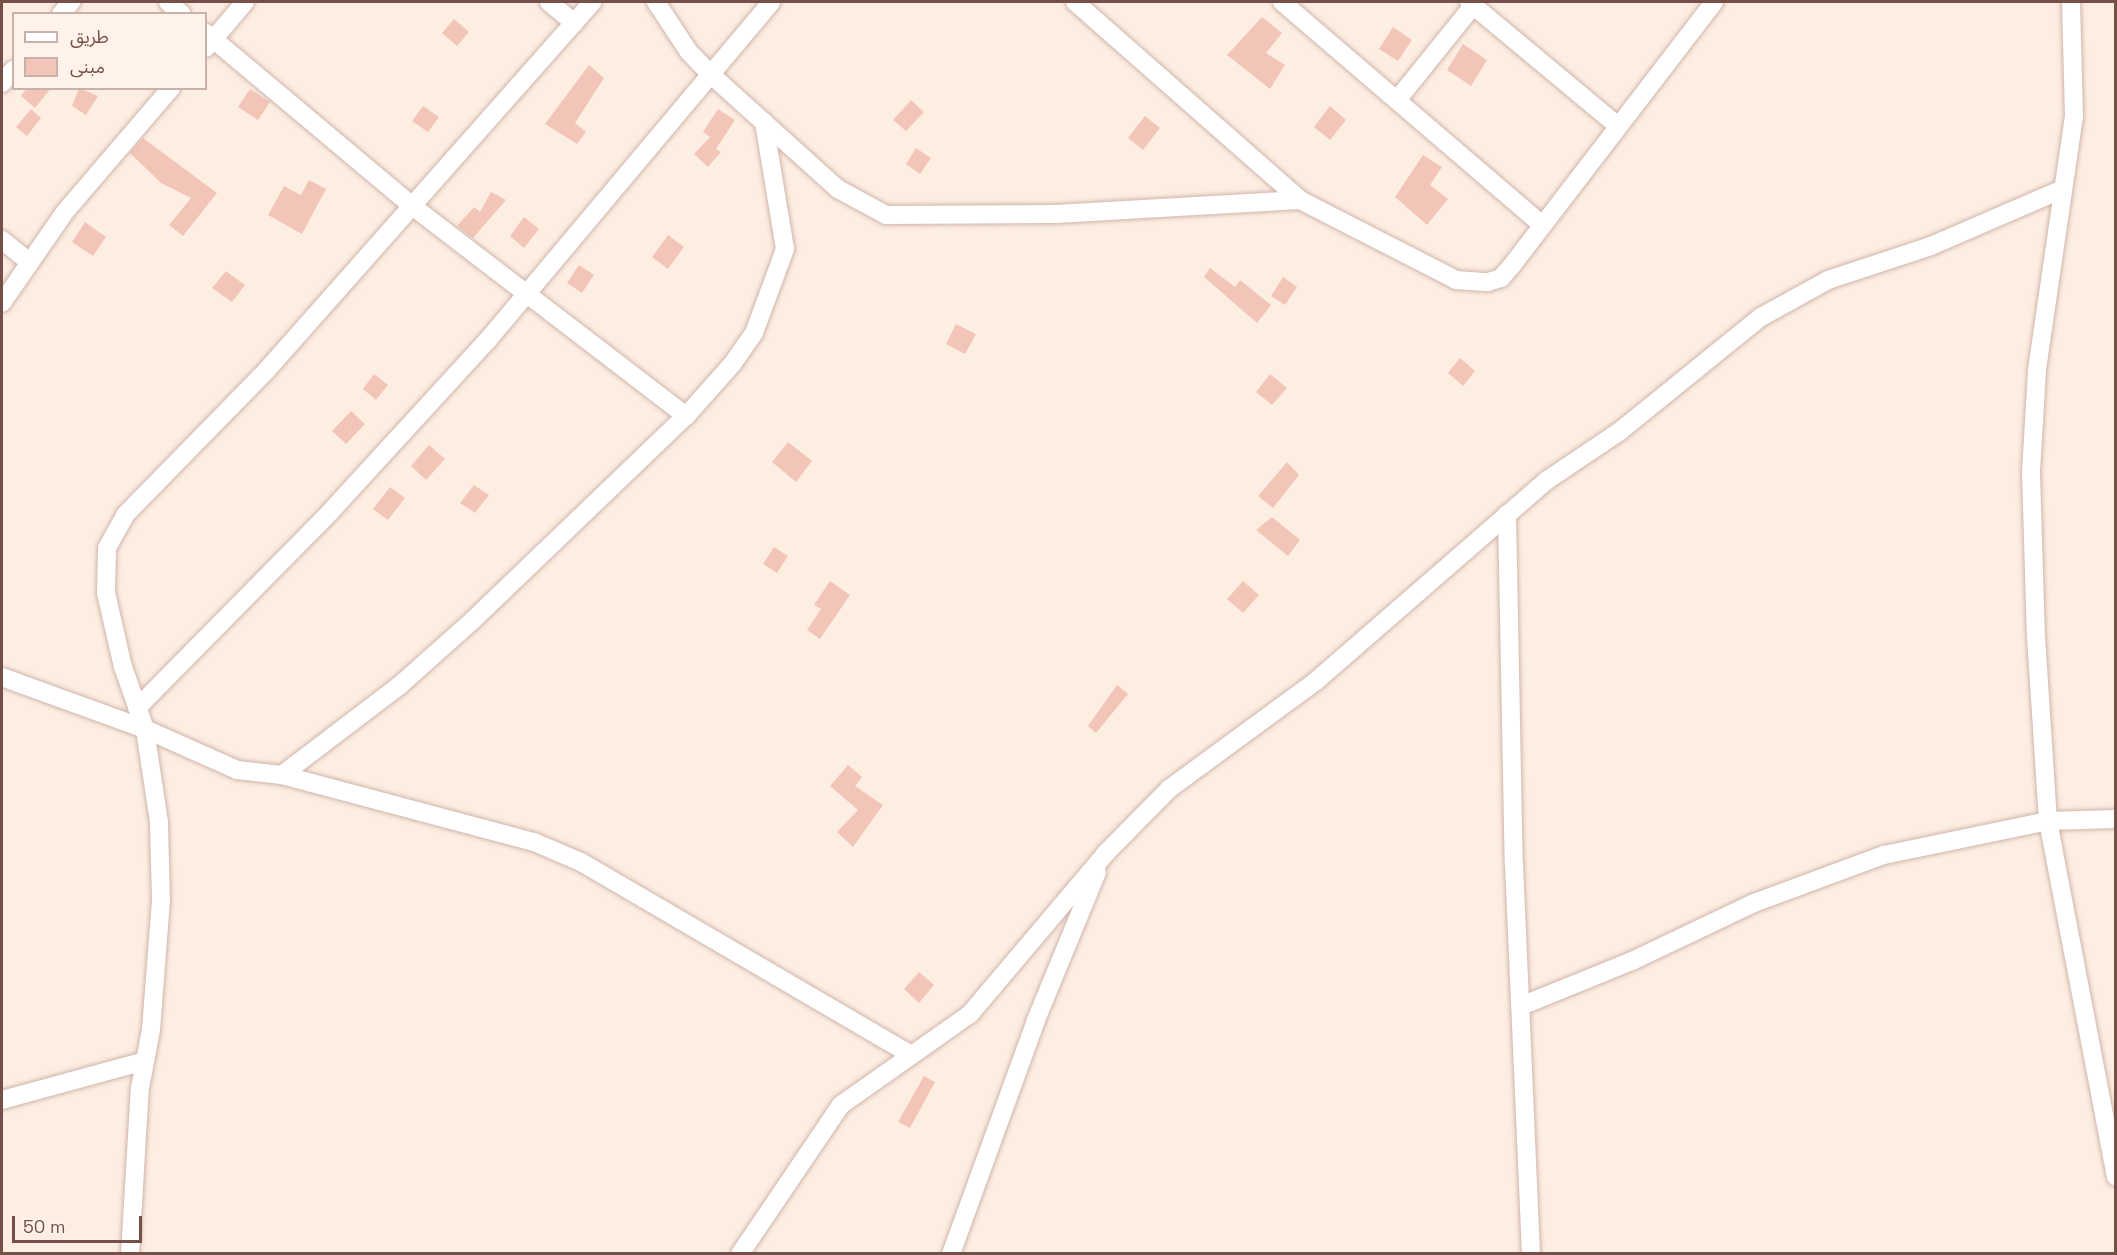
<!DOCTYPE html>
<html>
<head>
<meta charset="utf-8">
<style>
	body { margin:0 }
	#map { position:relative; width:2117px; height:1255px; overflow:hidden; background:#fdeee2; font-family:"Space Grotesk","Noto Sans Arabic",sans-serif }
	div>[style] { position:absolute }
	.building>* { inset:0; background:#f3c5b9 }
	.roads { filter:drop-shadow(0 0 2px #d0b5ab) drop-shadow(0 0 2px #d0b5ab) }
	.street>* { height:18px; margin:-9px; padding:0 9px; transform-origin:9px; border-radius:9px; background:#fff }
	span { translate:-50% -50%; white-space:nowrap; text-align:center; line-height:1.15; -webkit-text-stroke:4.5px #fff2e9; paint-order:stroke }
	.frame { position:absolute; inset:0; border:3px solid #755048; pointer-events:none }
	.legend { position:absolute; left:12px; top:12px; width:195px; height:78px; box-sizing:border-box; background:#fff2e9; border:2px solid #c8b1a9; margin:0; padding:8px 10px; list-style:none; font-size:18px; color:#755048 }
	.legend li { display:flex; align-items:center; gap:12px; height:30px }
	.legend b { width:30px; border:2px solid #c8b1a9 }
	.scale { position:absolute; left:12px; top:1216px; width:130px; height:27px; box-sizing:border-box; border:3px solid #755048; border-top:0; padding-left:8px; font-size:18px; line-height:21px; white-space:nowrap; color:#755048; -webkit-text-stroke:4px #fff2e9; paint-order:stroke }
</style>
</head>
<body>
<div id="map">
	<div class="building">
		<div style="clip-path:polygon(1262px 17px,1282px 33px,1266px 53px,1285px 65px,1270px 89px,1227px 55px)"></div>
		<div style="clip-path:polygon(454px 19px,469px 32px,457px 46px,442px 33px)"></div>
		<div style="clip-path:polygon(1393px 27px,1412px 40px,1398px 61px,1379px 49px)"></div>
		<div style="clip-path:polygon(1463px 44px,1487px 60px,1471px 86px,1447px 70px)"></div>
		<div style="clip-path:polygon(589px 65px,604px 78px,575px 123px,586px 132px,577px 144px,545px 124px)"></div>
		<div style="clip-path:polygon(27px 88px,51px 88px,35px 108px,21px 96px)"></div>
		<div style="clip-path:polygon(79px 88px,98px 96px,86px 115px,72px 106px)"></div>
		<div style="clip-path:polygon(250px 89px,270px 102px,258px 120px,238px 107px)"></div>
		<div style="clip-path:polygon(911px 100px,924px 112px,906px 131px,893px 120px)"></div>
		<div style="clip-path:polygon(423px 106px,439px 117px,428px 132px,412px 121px)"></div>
		<div style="clip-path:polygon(1330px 106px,1346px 120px,1330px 140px,1314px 127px)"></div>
		<div style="clip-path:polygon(31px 109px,41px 118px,27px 136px,16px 127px)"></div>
		<div style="clip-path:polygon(718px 109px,735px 120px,716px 149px,721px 152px,708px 167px,694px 154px,710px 137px,703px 132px)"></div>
		<div style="clip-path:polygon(1145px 116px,1160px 128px,1143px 150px,1128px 138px)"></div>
		<div style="clip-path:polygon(143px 138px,217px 193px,183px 236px,169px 225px,191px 198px,161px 183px,130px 153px)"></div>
		<div style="clip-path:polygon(916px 148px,931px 158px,920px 174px,906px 164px)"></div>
		<div style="clip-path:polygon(1423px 155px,1442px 167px,1430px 185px,1448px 199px,1427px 225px,1395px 197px)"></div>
		<div style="clip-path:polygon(309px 180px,326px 189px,302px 234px,268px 215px,284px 186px,301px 195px)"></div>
		<div style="clip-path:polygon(491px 192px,506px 200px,473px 238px,457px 226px,474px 207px,480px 212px)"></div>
		<div style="clip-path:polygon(524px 217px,539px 229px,524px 248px,510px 236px)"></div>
		<div style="clip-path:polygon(85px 222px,106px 237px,93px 256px,72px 242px)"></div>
		<div style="clip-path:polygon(668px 235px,684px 247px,668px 269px,652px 257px)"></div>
		<div style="clip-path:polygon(579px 265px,594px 275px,582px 293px,567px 283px)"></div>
		<div style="clip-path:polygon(1210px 268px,1235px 287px,1240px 280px,1271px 305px,1257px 323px,1204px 277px)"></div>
		<div style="clip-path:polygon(226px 271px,245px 285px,232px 302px,212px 288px)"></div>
		<div style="clip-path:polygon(1283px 277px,1297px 287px,1285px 305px,1271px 296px)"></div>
		<div style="clip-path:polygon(956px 324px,976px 334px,965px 354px,946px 344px)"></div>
		<div style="clip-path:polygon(1460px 358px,1475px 371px,1463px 386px,1448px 373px)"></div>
		<div style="clip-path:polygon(374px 374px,388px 385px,376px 400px,363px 389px)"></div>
		<div style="clip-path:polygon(1270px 374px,1287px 388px,1272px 405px,1256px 392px)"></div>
		<div style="clip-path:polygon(351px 411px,365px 424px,346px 444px,332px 431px)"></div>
		<div style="clip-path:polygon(788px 442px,812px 461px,796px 482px,772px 462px)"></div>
		<div style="clip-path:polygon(429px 445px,445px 459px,426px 480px,411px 466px)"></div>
		<div style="clip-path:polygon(1287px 462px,1299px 475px,1273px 508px,1258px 496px)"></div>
		<div style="clip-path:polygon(474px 485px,489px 495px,475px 513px,460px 503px)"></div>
		<div style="clip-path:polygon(390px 487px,405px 498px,388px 520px,373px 509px)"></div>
		<div style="clip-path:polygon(1272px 517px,1300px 540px,1288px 556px,1256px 530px)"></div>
		<div style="clip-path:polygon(774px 547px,788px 556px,777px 573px,763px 564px)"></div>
		<div style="clip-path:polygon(830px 581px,850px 595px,820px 639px,807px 630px,821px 609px,814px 605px)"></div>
		<div style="clip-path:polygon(1243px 581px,1259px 595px,1243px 613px,1227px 599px)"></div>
		<div style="clip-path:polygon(1117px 685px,1128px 694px,1096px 733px,1088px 726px)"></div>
		<div style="clip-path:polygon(848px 765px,862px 777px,855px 786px,883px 805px,853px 847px,837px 832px,858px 810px,830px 786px)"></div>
		<div style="clip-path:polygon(919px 972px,934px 985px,919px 1003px,904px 989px)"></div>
		<div style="clip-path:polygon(924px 1076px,935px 1082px,910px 1128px,898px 1122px)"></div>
	</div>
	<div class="roads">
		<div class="street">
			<div style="left:168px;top:2px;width:18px;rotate:41deg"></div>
			<div style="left:549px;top:2px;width:33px;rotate:40deg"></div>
			<div style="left:656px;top:2px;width:60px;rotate:56.6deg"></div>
			<div style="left:689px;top:52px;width:28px;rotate:46deg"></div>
			<div style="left:708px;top:72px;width:175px;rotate:42deg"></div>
			<div style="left:838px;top:189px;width:55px;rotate:28.4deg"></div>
			<div style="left:886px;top:215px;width:170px;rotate:-0.3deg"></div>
			<div style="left:1056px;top:214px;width:244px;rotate:-3.3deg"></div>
			<div style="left:1075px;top:2px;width:300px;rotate:41.3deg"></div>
			<div style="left:1300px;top:200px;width:175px;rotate:27.1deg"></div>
			<div style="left:1456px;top:280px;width:32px;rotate:4deg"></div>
			<div style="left:1488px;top:282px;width:14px;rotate:-17deg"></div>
			<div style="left:1501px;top:278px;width:18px;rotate:-49deg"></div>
			<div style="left:1513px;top:264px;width:330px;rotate:-52.5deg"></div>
			<div style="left:1282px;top:2px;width:341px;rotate:40.6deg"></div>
			<div style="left:1469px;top:2px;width:194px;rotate:39.8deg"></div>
			<div style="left:2071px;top:2px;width:114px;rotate:88.5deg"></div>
			<div style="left:2074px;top:116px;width:258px;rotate:98.3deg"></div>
			<div style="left:2037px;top:371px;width:101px;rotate:93.4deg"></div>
			<div style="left:2031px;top:472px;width:164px;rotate:88.3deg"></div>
			<div style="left:2036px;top:636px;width:185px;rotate:86.3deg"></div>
			<div style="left:2048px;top:821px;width:362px;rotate:79.2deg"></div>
			<div style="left:61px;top:14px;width:16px;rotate:-50deg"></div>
			<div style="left:206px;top:33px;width:268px;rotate:40deg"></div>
			<div style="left:411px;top:205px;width:347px;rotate:37.5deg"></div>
			<div style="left:206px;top:48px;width:60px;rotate:-49.7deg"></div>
			<div style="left:2px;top:83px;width:18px;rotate:-49deg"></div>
			<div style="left:1397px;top:100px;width:126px;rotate:-51.1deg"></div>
			<div style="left:2px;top:240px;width:33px;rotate:39deg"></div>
			<div style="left:2px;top:303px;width:109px;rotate:-55.4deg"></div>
			<div style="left:64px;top:213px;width:165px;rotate:-49.4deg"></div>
			<div style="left:1507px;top:514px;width:350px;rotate:88.9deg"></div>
			<div style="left:1514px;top:864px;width:390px;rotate:87.5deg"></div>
			<div style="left:2px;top:677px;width:152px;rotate:20deg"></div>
			<div style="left:145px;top:729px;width:101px;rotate:24deg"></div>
			<div style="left:237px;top:770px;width:45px;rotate:6.3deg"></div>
			<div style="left:282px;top:775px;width:261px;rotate:14.9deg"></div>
			<div style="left:534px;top:842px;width:51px;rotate:23.1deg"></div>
			<div style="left:581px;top:862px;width:382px;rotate:30.3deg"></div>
			<div style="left:137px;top:708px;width:276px;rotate:-45.4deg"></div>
			<div style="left:331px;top:511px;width:231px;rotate:-47.5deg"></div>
			<div style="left:487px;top:341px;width:442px;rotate:-50deg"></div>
			<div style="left:282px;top:775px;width:147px;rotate:-37.3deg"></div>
			<div style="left:399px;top:686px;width:99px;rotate:-41.7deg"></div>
			<div style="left:473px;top:620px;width:295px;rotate:-43.8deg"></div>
			<div style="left:686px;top:416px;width:71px;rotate:-48.4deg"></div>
			<div style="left:733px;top:363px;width:37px;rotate:-55deg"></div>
			<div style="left:754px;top:333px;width:90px;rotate:-69.7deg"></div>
			<div style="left:785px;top:249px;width:129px;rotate:-99.4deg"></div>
			<div style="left:1521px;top:1006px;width:120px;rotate:-22.1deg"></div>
			<div style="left:1632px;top:961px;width:135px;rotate:-25.4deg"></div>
			<div style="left:1754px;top:903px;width:139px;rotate:-20.3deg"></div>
			<div style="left:1884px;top:855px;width:167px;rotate:-11.7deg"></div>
			<div style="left:2048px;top:821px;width:68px;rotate:-1.7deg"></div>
			<div style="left:2px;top:1100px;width:148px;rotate:-15.3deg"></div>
			<div style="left:130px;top:1254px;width:166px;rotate:-86.6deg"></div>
			<div style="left:140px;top:1088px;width:59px;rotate:-79.3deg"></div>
			<div style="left:151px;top:1030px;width:129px;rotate:-85.6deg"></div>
			<div style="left:161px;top:901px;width:79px;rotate:-91.5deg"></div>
			<div style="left:159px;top:822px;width:94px;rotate:-98.6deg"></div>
			<div style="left:145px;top:729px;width:66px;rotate:-109.5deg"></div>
			<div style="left:123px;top:667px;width:76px;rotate:-102.9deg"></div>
			<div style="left:106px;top:593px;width:45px;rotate:-88.7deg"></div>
			<div style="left:107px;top:548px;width:38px;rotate:-61deg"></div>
			<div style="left:125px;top:515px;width:202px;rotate:-45.6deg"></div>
			<div style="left:266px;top:371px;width:493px;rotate:-48.5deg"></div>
			<div style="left:740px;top:1254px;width:180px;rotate:-55.9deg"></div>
			<div style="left:841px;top:1105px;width:158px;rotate:-35.2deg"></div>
			<div style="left:970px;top:1014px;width:209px;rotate:-49.8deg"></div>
			<div style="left:1105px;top:854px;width:91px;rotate:-45.4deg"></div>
			<div style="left:1169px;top:789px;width:182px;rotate:-36.3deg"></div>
			<div style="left:1316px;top:681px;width:305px;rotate:-41deg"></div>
			<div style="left:1546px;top:481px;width:89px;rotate:-34deg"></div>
			<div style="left:1620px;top:431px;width:181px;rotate:-39deg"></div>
			<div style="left:1761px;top:317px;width:77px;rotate:-28.9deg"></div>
			<div style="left:1828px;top:280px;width:108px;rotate:-18.3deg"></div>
			<div style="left:1931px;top:246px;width:144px;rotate:-23.4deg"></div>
			<div style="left:951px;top:1254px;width:249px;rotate:-70deg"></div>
			<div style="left:1036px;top:1020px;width:160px;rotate:-67.6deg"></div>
		</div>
	</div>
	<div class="frame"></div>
	<ul class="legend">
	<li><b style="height:8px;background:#fff"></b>طريق</li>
	<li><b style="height:16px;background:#f3c5b9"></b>مبنى</li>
	</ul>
	<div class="scale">50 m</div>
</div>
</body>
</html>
